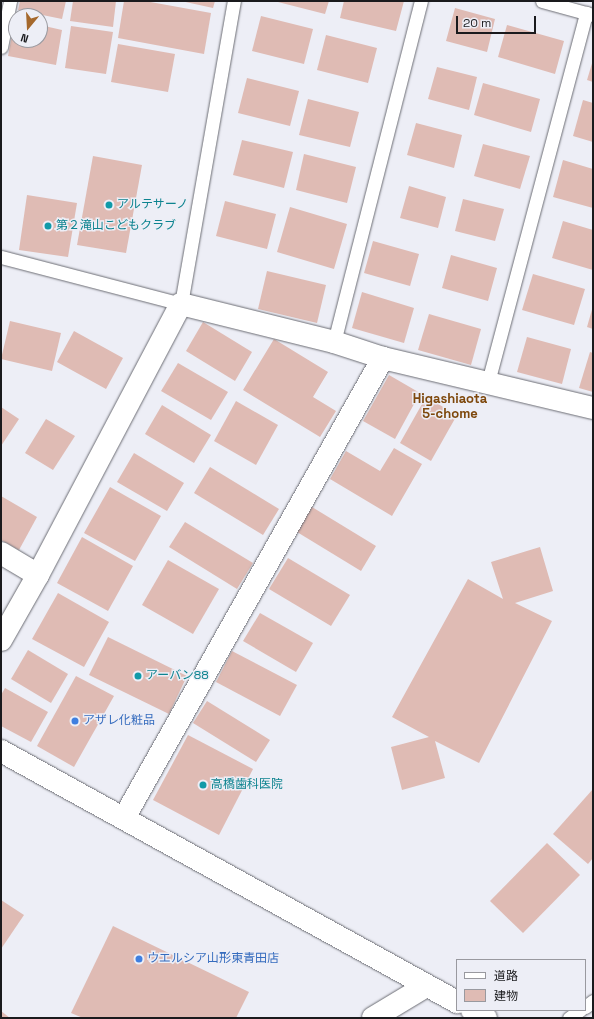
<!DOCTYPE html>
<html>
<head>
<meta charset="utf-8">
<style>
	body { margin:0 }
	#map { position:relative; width:594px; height:1019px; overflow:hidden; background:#edeef6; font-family:"Space Grotesk","Noto Sans JP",sans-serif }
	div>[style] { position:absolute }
	.building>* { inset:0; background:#dfbbb4 }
	.roads { filter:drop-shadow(0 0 1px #6c6d74) drop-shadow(0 0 1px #6c6d74) }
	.service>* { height:13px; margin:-6.5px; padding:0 6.5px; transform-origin:6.5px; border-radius:6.5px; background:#fff }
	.minor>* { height:22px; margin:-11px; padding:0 11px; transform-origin:11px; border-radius:11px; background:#fff }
	.tertiary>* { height:22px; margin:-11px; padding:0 11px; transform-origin:11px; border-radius:11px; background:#fff }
	.dots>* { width:11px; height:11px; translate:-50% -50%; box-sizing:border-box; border:2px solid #edeef6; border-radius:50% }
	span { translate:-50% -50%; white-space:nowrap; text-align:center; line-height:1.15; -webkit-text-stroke:3px #edeef6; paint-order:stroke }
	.culture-label { font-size:12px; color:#0d838f }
	.left { translate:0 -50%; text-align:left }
	.shop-label { font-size:12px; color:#366cbe }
	.neighbourhood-label { font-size:13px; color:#7e480c; font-weight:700 }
	.frame { position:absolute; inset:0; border:2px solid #1a1a1d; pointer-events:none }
	.legend { position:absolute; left:456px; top:959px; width:130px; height:52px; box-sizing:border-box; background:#edeef6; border:1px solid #99999f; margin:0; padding:5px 7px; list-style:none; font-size:12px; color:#1a1a1d }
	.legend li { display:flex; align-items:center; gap:8px; height:20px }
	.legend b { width:20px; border:1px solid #99999f }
	.north { position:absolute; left:8px; top:8px; width:40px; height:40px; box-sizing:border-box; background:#edeef6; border:1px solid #99999f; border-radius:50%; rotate:198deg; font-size:11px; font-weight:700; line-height:16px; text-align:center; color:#1a1a1d }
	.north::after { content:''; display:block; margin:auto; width:14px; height:18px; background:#a5682c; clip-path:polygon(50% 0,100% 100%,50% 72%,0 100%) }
	.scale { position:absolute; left:456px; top:16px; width:80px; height:18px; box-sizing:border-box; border:2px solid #1a1a1d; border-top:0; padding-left:5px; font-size:12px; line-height:14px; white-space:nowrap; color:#1a1a1d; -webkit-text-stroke:3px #edeef6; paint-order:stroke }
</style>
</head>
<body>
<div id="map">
	<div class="building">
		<div style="clip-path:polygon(20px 1px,66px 1px,62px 19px,18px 10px)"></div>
		<div style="clip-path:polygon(73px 1px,116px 1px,113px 27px,70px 21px)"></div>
		<div style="clip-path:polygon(124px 1px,145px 1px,211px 13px,204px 54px,118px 38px)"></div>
		<div style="clip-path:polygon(181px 1px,215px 1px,213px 8px)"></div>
		<div style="clip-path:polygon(274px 1px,329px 1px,325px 14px)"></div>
		<div style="clip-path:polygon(344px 1px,404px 1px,396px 31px,340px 18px)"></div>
		<div style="clip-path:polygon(455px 8px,495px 19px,487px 52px,446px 41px)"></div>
		<div style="clip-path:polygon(261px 16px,313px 29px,304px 64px,252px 51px)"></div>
		<div style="clip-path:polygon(15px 19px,16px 40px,40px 40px,40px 25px,62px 30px,56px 65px,8px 56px)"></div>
		<div style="clip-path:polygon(507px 25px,564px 41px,555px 74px,498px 57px)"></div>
		<div style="clip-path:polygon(71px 26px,113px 32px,106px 74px,65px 68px)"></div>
		<div style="clip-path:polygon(326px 35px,377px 48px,368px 83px,317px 70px)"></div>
		<div style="clip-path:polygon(118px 44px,175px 54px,168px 92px,111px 82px)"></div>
		<div style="clip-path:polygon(593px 60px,593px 82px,587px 80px)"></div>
		<div style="clip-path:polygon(437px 67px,477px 77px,469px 110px,428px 99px)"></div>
		<div style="clip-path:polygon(247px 78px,299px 91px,290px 126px,238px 113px)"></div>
		<div style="clip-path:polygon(483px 83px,540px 99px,531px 132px,474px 115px)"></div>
		<div style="clip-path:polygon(308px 99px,359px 112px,350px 147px,299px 135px)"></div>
		<div style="clip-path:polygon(583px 100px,593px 103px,593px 142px,573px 136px)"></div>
		<div style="clip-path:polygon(416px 123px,462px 135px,454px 168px,407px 155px)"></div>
		<div style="clip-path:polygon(242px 140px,293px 152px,284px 188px,233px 175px)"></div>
		<div style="clip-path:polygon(483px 144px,530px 156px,520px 189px,474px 176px)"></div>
		<div style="clip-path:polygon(304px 154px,356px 167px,347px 203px,296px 190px)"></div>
		<div style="clip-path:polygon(93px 156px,142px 165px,126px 253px,77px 245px)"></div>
		<div style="clip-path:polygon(563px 160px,593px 169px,593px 208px,553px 197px)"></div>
		<div style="clip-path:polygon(409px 186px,446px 197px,438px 228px,400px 218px)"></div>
		<div style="clip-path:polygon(27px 195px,77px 203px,68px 257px,19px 250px)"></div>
		<div style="clip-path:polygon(463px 199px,504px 209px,495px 241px,455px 231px)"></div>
		<div style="clip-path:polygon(225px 201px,276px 214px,267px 249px,216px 236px)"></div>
		<div style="clip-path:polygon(290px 207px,347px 224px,334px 269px,277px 252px)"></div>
		<div style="clip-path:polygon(563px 221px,593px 230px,593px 270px,552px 258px)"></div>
		<div style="clip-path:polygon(373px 241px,419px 254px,410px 286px,364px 273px)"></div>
		<div style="clip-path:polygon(451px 255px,497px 268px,488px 301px,442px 288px)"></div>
		<div style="clip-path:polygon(267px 271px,326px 285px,317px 323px,258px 309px)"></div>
		<div style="clip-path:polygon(533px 274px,585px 289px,574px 325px,522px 310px)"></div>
		<div style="clip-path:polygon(362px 292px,414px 308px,404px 343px,352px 328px)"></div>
		<div style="clip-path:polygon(593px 306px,593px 329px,587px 327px)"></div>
		<div style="clip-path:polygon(429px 314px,481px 329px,471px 365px,418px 350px)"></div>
		<div style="clip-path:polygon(10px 321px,61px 333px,52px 371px,1px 359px)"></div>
		<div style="clip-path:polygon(203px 322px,252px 352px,235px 381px,186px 351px)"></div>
		<div style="clip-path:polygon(74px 331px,123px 358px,106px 389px,57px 362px)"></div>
		<div style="clip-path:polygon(527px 337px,571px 349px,562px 384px,517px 372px)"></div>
		<div style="clip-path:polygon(274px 339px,328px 372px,313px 397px,336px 411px,320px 437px,243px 390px)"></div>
		<div style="clip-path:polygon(590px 352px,593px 353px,593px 392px,579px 388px)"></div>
		<div style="clip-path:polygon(178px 363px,228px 392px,211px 420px,161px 391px)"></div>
		<div style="clip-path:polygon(389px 375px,420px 393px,395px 439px,363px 421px)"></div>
		<div style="clip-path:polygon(426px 397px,457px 415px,431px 461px,400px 443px)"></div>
		<div style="clip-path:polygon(236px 401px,278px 425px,256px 465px,214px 441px)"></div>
		<div style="clip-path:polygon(162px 405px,211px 435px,194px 463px,145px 434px)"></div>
		<div style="clip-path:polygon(1px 407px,19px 419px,1px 446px)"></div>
		<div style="clip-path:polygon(46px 419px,75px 436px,53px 470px,25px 453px)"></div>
		<div style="clip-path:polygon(394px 448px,422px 464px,392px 516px,330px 479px,346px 451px,380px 471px)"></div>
		<div style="clip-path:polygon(134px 453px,184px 483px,167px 511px,117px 482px)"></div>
		<div style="clip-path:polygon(210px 467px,279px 509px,263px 535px,194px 493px)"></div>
		<div style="clip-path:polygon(110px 487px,161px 516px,135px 561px,84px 533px)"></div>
		<div style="clip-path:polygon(1px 496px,37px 517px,19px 550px,1px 540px)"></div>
		<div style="clip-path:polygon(312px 507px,376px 546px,361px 571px,297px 532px)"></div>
		<div style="clip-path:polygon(185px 522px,253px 563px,237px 589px,169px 547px)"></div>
		<div style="clip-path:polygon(82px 537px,133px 566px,108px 611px,57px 583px)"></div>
		<div style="clip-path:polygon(540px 547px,553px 591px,515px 603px,552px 621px,479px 763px,435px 741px,445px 778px,402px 790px,391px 747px,429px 737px,392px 717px,468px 579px,503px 599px,491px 562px)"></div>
		<div style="clip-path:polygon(288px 558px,350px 595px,331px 626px,269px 589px)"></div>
		<div style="clip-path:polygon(168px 560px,219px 589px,193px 634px,142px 605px)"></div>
		<div style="clip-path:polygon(58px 593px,109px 622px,84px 667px,32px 639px)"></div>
		<div style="clip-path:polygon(260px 613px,313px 643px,296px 672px,243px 641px)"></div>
		<div style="clip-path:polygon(108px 637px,187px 676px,169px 714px,89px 675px)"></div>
		<div style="clip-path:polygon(28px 650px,68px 674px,51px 703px,11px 679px)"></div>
		<div style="clip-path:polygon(232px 651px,297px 685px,280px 716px,216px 682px)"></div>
		<div style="clip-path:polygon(76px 676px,114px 696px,74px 767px,37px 746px)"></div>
		<div style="clip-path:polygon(5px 688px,48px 712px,31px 742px,1px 726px,1px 695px)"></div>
		<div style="clip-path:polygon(207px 701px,270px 740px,256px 762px,193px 723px)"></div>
		<div style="clip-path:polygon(188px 735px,253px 769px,219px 835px,153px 800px)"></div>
		<div style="clip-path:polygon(593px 789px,593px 858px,588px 864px,553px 834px)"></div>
		<div style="clip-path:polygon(547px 843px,580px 875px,523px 933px,490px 901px)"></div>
		<div style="clip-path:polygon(1px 900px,24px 915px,1px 949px)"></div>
		<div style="clip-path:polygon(113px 926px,249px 992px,236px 1018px,83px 1018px,71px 1013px)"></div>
		<div style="clip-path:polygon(1px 1011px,10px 1018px,1px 1018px)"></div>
	</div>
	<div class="roads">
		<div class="service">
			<div style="left:542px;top:1px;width:53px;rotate:15.4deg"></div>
			<div style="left:1px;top:47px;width:47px;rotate:-78.9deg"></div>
			<div style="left:1px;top:257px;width:186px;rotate:14.6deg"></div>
			<div style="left:181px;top:304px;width:308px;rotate:-80.1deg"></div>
			<div style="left:334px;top:342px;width:352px;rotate:-75.7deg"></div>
			<div style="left:488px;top:382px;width:382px;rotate:-75.1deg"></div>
			<div style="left:585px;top:1007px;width:10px;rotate:-37deg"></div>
			<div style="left:569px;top:1018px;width:14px;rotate:-36deg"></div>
		</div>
		<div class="minor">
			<div style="left:1px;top:553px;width:43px;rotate:30.7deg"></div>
			<div style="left:1px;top:640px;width:75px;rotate:-60.4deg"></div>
			<div style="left:38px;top:575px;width:306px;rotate:-62.2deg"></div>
			<div style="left:181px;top:304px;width:158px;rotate:13.9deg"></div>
			<div style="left:334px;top:342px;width:52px;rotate:18.1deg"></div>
			<div style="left:383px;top:358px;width:216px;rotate:13.4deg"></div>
			<div style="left:124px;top:818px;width:528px;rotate:-60.62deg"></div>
			<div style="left:373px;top:1018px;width:62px;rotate:-31.1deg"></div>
		</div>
		<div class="tertiary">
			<div style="left:1px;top:751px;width:521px;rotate:28.83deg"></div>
			<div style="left:472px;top:1010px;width:16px;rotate:30deg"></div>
		</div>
	</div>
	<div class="dots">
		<div style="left:109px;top:205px;background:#0f9aa8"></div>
		<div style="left:48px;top:226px;background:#0f9aa8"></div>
		<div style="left:138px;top:676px;background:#0f9aa8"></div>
		<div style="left:75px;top:721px;background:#3f7fe0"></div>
		<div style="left:203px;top:785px;background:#0f9aa8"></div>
		<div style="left:139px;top:959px;background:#3f7fe0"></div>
	</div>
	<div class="culture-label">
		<span class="left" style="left:117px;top:205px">アルテサーノ</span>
		<span class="left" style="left:56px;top:226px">第２滝山こどもクラブ</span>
		<span class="left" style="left:146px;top:676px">アーバン88</span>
		<span class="left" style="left:211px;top:785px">高橋歯科医院</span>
	</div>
	<div class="shop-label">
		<span class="left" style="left:83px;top:721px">アザレ化粧品</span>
		<span class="left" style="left:147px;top:959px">ウエルシア山形東青田店</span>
	</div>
	<div class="neighbourhood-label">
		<span style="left:450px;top:407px">Higashiaota<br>5-chome</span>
	</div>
	<div class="frame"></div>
	<ul class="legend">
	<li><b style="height:5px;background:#fff"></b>道路</li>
	<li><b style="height:11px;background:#dfbbb4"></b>建物</li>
	</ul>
	<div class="north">N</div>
	<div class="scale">20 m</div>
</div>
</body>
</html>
